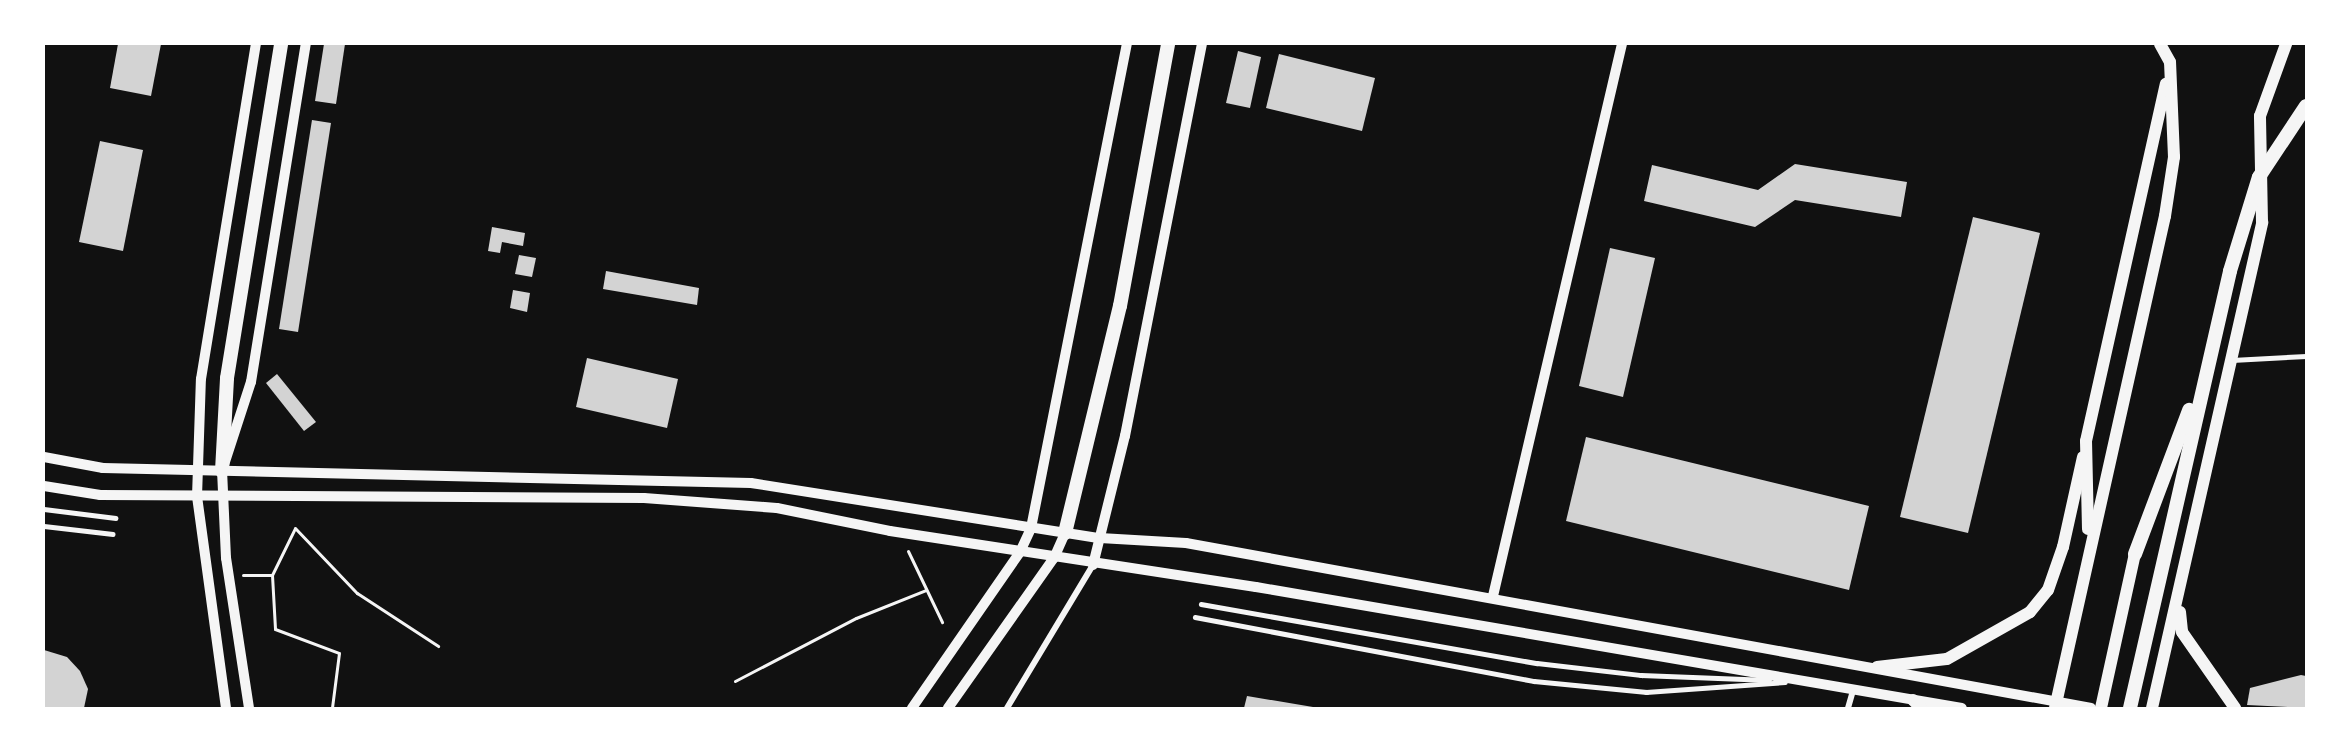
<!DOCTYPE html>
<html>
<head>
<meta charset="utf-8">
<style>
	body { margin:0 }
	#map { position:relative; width:2350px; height:752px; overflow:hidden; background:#111; font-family:"DM Sans",sans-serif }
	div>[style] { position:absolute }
	.building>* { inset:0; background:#d3d3d3 }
	.path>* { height:3px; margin:-1.5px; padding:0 1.5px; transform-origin:1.5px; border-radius:1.5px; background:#f5f5f5 }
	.service>* { height:4.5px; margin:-2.25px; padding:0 2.25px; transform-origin:2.25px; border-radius:2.25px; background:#f5f5f5 }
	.minor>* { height:6px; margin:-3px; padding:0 3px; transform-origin:3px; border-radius:3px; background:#f5f5f5 }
	.tertiary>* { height:10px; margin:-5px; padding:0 5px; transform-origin:5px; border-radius:5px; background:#f5f5f5 }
	.secondary>* { height:12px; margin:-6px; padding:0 6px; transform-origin:6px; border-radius:6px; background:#f5f5f5 }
	.trunk>* { height:14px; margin:-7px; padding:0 7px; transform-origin:7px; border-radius:7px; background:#f5f5f5 }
	span { translate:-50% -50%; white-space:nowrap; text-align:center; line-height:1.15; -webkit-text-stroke:6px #fff; paint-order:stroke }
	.frame { position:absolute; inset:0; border:45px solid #fff; pointer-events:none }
</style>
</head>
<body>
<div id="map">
	<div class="building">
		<div style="clip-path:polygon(118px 44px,161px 44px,151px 96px,110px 88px)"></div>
		<div style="clip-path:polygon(324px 44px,345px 44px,336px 104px,315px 101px)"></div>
		<div style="clip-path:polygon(1238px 51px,1261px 57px,1250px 108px,1226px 103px)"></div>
		<div style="clip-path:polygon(1279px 54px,1375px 78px,1362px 131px,1266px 108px)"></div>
		<div style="clip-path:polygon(312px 120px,331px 123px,298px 332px,279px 329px)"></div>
		<div style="clip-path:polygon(100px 141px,143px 150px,123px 251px,79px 242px)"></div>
		<div style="clip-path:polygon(1795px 164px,1907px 182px,1901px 217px,1795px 200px,1755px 227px,1644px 201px,1652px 165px,1758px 190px)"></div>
		<div style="clip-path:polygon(1973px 217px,2040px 233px,1968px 533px,1900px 517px)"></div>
		<div style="clip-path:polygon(492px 227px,525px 233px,523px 246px,502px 242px,500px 253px,488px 251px)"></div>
		<div style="clip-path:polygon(1610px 248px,1655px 258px,1623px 397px,1579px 386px)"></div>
		<div style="clip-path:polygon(519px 255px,536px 258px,532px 277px,515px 274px)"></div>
		<div style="clip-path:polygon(606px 271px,699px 288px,697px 305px,603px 289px)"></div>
		<div style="clip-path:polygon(513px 290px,530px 293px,527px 312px,510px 308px)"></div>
		<div style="clip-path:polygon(587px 358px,678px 379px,667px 428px,576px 407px)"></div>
		<div style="clip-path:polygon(277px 374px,316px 422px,304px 431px,266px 383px)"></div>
		<div style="clip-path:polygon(1586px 437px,1869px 506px,1849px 590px,1566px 521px)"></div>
		<div style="clip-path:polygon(44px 650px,67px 657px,80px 671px,88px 689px,84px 708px,44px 708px)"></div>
		<div style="clip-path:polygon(2301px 675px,2306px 676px,2306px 708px,2247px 705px,2250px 688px)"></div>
		<div style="clip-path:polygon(1247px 696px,1313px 707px,1312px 708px,1244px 708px)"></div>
	</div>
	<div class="path">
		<div style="left:908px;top:551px;width:79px;rotate:64.4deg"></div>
		<div style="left:243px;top:575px;width:29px"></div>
		<div style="left:272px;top:575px;width:54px;rotate:86.8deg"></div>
		<div style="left:275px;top:629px;width:68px;rotate:20.6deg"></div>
		<div style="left:339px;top:653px;width:55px;rotate:97.3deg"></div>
		<div style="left:272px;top:575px;width:52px;rotate:-63.9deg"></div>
		<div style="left:295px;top:528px;width:90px;rotate:46.4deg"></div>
		<div style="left:357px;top:593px;width:97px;rotate:33.2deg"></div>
		<div style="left:735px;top:681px;width:136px;rotate:-27.5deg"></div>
		<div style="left:856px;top:618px;width:75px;rotate:-21.8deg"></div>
	</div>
	<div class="service">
		<div style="left:2232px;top:360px;width:74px;rotate:-3.1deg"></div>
		<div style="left:44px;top:509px;width:72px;rotate:7.2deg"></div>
		<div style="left:44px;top:526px;width:69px;rotate:6.6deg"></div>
		<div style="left:1201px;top:604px;width:341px;rotate:10deg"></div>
		<div style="left:1537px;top:663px;width:105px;rotate:6.6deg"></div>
		<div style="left:1641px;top:675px;width:128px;rotate:2.2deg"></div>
		<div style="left:1195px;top:617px;width:345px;rotate:10.7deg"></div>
		<div style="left:1534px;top:681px;width:113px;rotate:5.6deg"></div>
		<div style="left:1646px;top:692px;width:139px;rotate:-4.1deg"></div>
	</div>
	<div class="minor">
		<div style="left:1007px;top:708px;width:167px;rotate:-59deg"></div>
		<div style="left:1848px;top:708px;width:19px;rotate:-74deg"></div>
	</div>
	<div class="tertiary">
		<div style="left:44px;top:457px;width:60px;rotate:10.6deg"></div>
		<div style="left:103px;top:468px;width:648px;rotate:1.33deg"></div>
		<div style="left:751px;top:483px;width:353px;rotate:9deg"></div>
		<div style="left:1100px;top:538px;width:86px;rotate:3.3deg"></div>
		<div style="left:1186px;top:543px;width:920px;rotate:10.33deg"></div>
		<div style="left:44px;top:486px;width:57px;rotate:9.1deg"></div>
		<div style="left:100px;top:495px;width:544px;rotate:0.32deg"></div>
		<div style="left:644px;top:498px;width:133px;rotate:4.3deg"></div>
		<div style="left:777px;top:508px;width:115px;rotate:11.5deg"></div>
		<div style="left:890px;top:531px;width:370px;rotate:8.7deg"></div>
		<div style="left:1256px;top:587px;width:716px;rotate:9.73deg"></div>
		<div style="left:1093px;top:565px;width:133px;rotate:-76.1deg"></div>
		<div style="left:1125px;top:436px;width:399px;rotate:-78.9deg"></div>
		<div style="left:1493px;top:596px;width:567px;rotate:-76.85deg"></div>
		<div style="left:226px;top:708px;width:213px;rotate:-97.8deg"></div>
		<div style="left:197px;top:497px;width:118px;rotate:-88.1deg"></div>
		<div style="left:201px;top:379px;width:339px;rotate:-80.7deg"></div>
		<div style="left:249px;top:708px;width:152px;rotate:-98.7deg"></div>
		<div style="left:226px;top:558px;width:87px;rotate:-92.6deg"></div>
		<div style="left:222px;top:471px;width:94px;rotate:-72deg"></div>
		<div style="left:251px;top:382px;width:342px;rotate:-80.8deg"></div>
		<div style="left:912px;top:708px;width:190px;rotate:-55.3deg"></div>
		<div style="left:1020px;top:552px;width:26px;rotate:-65deg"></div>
		<div style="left:1031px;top:528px;width:493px;rotate:-78.8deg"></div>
		<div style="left:948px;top:708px;width:184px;rotate:-54.8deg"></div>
		<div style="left:1054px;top:558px;width:27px;rotate:-66deg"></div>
	</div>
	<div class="secondary">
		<div style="left:2088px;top:529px;width:88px;rotate:-91.3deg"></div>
		<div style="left:2086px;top:441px;width:366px;rotate:-77.4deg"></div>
		<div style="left:2180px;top:612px;width:20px;rotate:84deg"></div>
		<div style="left:2182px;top:632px;width:93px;rotate:55.1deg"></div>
		<div style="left:1877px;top:667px;width:70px;rotate:-6.5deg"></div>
		<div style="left:1947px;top:659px;width:95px;rotate:-29.5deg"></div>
		<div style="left:2030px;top:612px;width:28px;rotate:-51deg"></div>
		<div style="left:2048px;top:590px;width:46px;rotate:-70.8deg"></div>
		<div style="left:2063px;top:547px;width:92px;rotate:-77.5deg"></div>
		<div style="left:1913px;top:700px;width:11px;rotate:45deg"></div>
		<div style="left:2055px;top:708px;width:504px;rotate:-77.4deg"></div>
		<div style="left:2165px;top:216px;width:60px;rotate:-81.3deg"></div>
		<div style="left:2174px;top:157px;width:95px;rotate:-92.4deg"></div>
		<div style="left:2170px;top:62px;width:21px;rotate:-119deg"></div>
		<div style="left:2101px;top:708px;width:158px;rotate:-77.6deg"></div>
		<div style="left:2152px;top:708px;width:498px;rotate:-77.2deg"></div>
		<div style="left:2262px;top:222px;width:106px;rotate:-91.1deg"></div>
		<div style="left:2260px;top:116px;width:77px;rotate:-70.1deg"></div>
	</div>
	<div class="trunk">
		<div style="left:222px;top:471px;width:93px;rotate:-86.9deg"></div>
		<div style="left:227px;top:378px;width:338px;rotate:-80.8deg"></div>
		<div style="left:1065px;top:533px;width:234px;rotate:-76.4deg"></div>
		<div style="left:1120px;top:306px;width:266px;rotate:-79.6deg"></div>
		<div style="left:2135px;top:554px;width:154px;rotate:-69.4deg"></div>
		<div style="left:2130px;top:708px;width:448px;rotate:-77.1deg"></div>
		<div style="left:2230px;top:271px;width:98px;rotate:-72.9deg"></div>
		<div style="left:2259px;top:177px;width:85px;rotate:-56.5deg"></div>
	</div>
	<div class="frame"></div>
</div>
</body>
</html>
